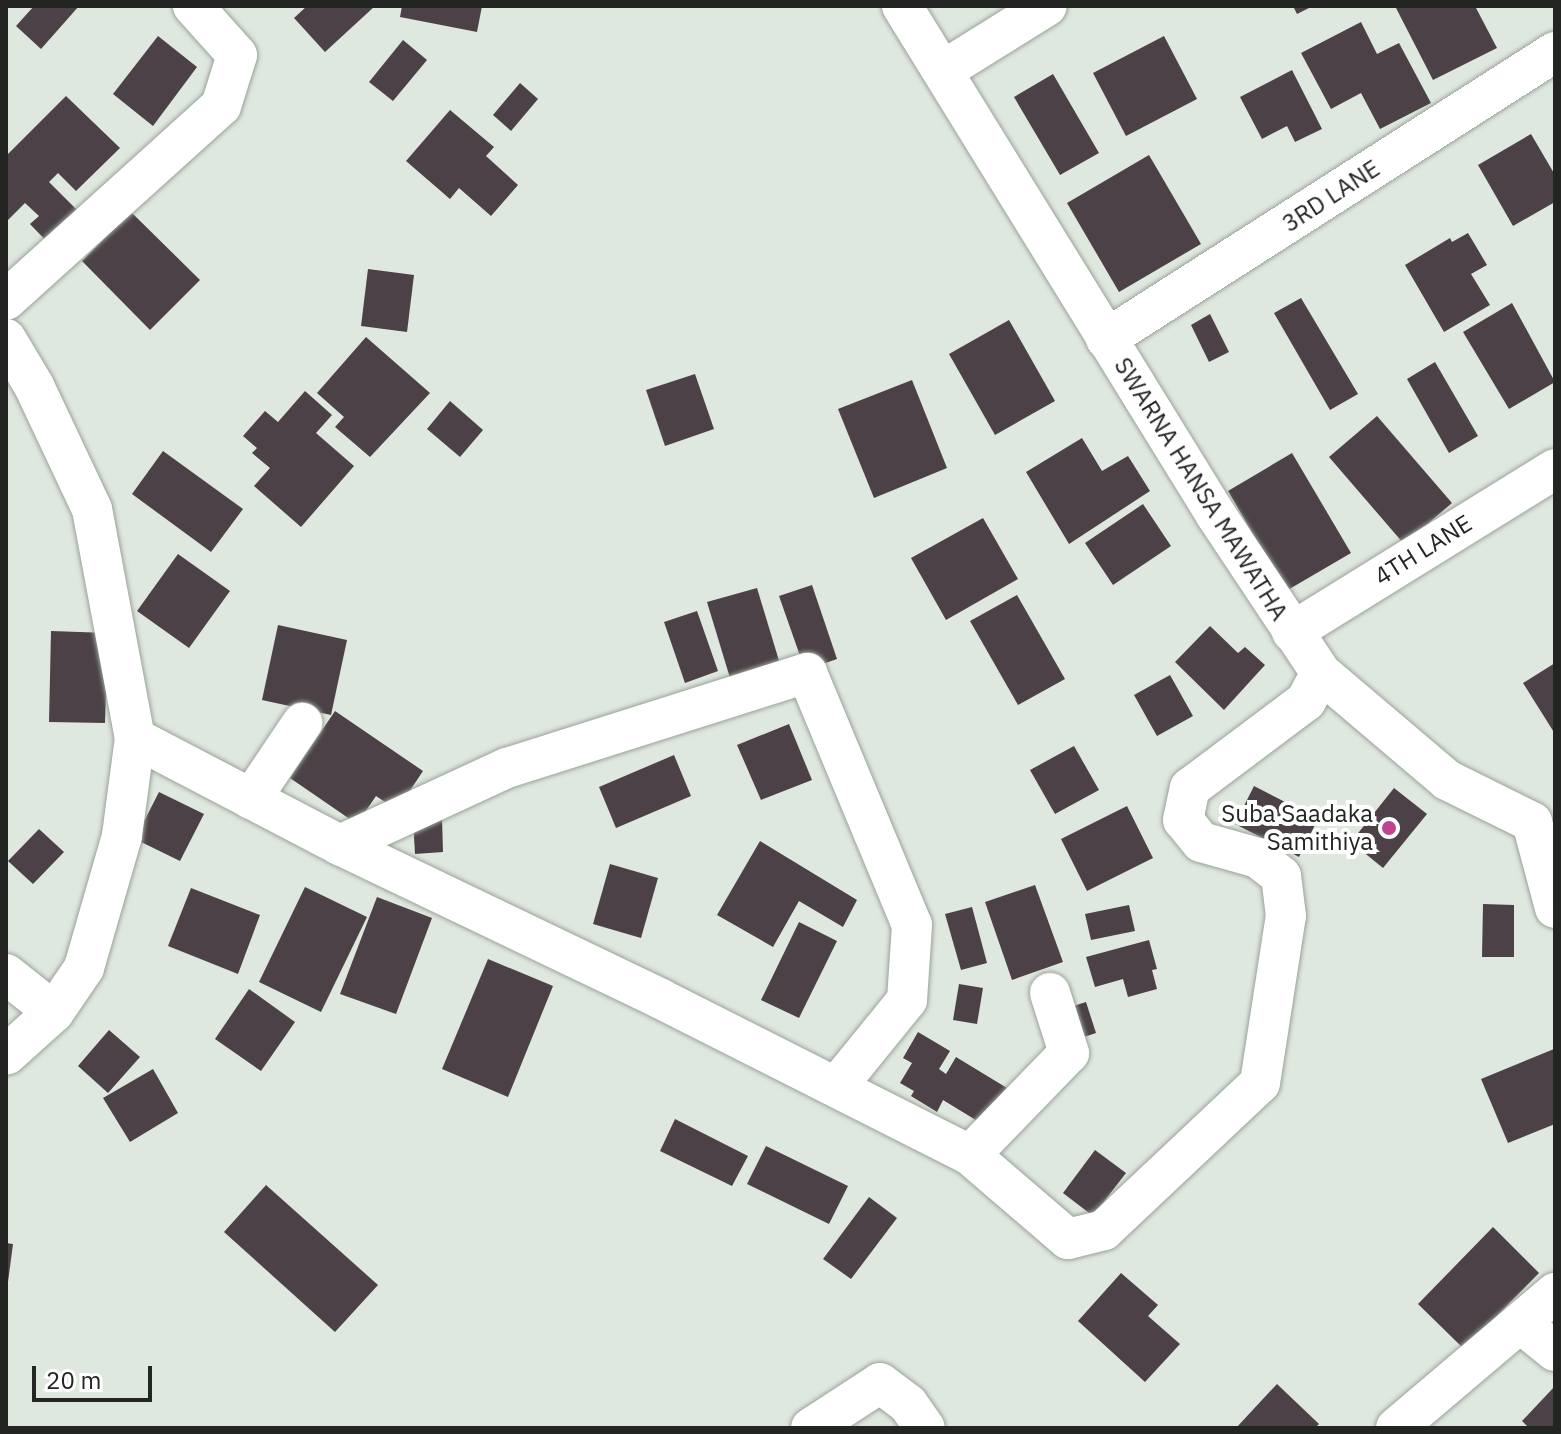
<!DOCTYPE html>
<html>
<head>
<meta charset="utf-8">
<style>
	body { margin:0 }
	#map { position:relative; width:1561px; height:1434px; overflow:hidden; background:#dfe8de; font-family:"IBM Plex Sans",sans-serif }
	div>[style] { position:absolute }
	.building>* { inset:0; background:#4b4146 }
	.roads { filter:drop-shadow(0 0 2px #9aa299) drop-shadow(0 0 2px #9aa299) }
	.minor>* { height:40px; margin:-20px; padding:0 20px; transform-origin:20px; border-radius:20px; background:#fff }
	.dots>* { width:22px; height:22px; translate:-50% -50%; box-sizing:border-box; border:4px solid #fff; border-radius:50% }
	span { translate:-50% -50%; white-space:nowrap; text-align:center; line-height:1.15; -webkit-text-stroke:8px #fff; paint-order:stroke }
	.street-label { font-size:24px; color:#222521 }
	.poi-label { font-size:24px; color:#222521 }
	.right { translate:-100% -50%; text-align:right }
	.frame { position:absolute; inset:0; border:8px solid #222521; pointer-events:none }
	.scale { position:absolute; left:32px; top:1366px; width:120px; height:36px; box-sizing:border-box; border:4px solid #222521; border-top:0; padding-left:10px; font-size:24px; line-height:28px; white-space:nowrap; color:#222521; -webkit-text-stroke:6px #fff; paint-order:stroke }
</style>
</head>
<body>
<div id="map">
	<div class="building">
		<div style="clip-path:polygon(34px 6px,79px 6px,41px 49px,16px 26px)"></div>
		<div style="clip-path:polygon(307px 6px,375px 6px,325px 52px,294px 18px)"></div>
		<div style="clip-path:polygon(402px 6px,482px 6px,477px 32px,400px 17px)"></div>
		<div style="clip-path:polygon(1293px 6px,1313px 6px,1297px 14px)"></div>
		<div style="clip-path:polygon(1395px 6px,1475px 6px,1497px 48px,1433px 80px)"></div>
		<div style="clip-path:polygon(1361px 22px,1377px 54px,1399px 43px,1431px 103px,1380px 129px,1361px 93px,1331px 109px,1301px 53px)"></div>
		<div style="clip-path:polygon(158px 36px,197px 67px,153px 126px,113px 94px)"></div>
		<div style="clip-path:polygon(1164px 36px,1197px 99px,1126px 136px,1093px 73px)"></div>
		<div style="clip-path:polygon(403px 40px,427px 60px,393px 101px,369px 82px)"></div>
		<div style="clip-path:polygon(1292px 70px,1322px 129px,1295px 142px,1287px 126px,1262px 139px,1240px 97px)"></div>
		<div style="clip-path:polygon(1053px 74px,1099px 153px,1060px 175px,1014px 97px)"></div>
		<div style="clip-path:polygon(520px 83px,538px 99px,511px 131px,493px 115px)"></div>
		<div style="clip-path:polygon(66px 96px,120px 148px,76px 191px,58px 173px,49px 182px,84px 217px,53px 248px,30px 224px,39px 216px,25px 203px,8px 220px,6px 218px,6px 156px)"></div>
		<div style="clip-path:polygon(450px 110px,494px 147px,486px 156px,518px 185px,491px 216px,459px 188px,450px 199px,406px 161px)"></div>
		<div style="clip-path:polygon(1531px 134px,1555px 175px,1555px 202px,1513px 226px,1478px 165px)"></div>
		<div style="clip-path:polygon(1149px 155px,1201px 244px,1119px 292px,1067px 203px)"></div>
		<div style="clip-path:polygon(131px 212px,200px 280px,150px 330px,82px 261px)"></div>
		<div style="clip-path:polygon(1468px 233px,1487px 265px,1471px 274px,1490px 305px,1444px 332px,1405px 265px,1450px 238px,1452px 242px)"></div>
		<div style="clip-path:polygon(368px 269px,414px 275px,407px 332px,361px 326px)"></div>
		<div style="clip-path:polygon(1301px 298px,1358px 394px,1330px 410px,1274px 313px)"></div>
		<div style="clip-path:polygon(1512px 303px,1555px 382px,1509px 409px,1463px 332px)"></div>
		<div style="clip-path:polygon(1210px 314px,1229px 352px,1209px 362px,1191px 325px)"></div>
		<div style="clip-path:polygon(1009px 320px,1055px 401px,995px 435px,949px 354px)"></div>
		<div style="clip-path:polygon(366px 337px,430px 393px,370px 457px,335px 427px,344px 417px,317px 393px)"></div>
		<div style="clip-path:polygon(1435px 362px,1478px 436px,1449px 453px,1407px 379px)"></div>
		<div style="clip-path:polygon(695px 374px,714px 429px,665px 446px,646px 390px)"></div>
		<div style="clip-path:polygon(912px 380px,947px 468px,874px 498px,838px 409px)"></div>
		<div style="clip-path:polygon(305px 391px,332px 415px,316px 433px,354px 466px,301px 527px,254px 486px,270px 468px,252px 453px,257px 448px,243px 436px,265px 411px,278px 422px)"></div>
		<div style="clip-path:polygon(450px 401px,483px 430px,460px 457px,427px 429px)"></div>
		<div style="clip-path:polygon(1377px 416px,1452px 503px,1404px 544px,1329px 457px)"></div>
		<div style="clip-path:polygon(1082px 438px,1102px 471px,1128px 456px,1150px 491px,1069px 544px,1026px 472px)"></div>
		<div style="clip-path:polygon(163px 451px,243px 509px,211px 552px,132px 494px)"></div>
		<div style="clip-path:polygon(1292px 453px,1351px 553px,1286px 591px,1228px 491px)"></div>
		<div style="clip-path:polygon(1143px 504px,1171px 546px,1113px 585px,1085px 543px)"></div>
		<div style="clip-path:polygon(983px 518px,1018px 579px,946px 620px,911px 558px)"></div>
		<div style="clip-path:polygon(178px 554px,230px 591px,189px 648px,137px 611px)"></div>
		<div style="clip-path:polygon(812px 585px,837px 659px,805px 670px,779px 596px)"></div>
		<div style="clip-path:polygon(757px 588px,780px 664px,730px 678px,707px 602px)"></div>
		<div style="clip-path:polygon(1017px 595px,1065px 679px,1018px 705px,970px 621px)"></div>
		<div style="clip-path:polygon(697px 611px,718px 671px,685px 683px,664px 622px)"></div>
		<div style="clip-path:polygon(278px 625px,347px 640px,331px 715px,262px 700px)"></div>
		<div style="clip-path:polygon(1210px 626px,1238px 653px,1245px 647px,1265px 665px,1224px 710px,1175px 662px)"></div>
		<div style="clip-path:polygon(51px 631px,108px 633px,105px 723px,49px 722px)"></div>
		<div style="clip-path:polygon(1555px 663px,1555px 734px,1523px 683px)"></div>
		<div style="clip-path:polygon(1170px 675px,1193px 716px,1157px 736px,1134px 695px)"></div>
		<div style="clip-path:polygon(335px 711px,423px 771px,397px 810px,376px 796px,357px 824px,290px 778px)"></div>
		<div style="clip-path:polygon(789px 724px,812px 780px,761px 800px,737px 745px)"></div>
		<div style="clip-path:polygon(1074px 746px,1099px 790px,1055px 814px,1030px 770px)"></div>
		<div style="clip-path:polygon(674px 755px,691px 796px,616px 828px,599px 787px)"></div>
		<div style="clip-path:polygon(1254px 786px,1318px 819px,1299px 857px,1235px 824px)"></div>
		<div style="clip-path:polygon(1394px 788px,1427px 814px,1383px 868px,1351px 842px)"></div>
		<div style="clip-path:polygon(159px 792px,204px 814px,180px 861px,135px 839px)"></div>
		<div style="clip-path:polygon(1127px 806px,1153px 858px,1087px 891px,1061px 839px)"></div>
		<div style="clip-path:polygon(442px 818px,443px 852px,415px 854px,413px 819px)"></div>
		<div style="clip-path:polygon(39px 829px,64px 852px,33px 884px,8px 861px)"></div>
		<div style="clip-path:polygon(760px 841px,857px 900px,843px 927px,799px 901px,773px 947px,717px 915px)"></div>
		<div style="clip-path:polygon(610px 864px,658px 878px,641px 938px,593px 924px)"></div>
		<div style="clip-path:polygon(1035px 885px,1063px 962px,1012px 980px,985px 902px)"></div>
		<div style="clip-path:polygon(305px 887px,367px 917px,321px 1012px,259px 982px)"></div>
		<div style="clip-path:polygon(191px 888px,260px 915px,238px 974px,168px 946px)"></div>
		<div style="clip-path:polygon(377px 897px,432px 918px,396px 1014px,340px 994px)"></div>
		<div style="clip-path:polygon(1483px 904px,1514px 905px,1514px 957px,1482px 957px)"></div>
		<div style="clip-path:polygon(1129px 905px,1135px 931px,1091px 940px,1085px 914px)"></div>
		<div style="clip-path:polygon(972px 907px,987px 963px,961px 970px,945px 914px)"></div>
		<div style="clip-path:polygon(799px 922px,837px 941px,799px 1018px,761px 1000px)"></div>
		<div style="clip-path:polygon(1149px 940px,1157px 969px,1152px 970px,1157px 989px,1128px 997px,1123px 979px,1095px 987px,1086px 957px)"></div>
		<div style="clip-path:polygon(488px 959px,553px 986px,508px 1097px,442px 1069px)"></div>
		<div style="clip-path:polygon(959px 984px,983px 988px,977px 1024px,953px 1020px)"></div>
		<div style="clip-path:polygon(249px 989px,295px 1022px,261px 1071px,215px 1039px)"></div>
		<div style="clip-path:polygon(1086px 1002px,1096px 1033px,1069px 1042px,1058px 1011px)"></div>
		<div style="clip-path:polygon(109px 1030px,140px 1057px,108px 1093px,78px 1066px)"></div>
		<div style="clip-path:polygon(918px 1032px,950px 1051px,939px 1069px,946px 1074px,956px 1057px,1007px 1088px,984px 1125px,943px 1100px,937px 1112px,911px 1096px,914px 1091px,900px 1083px,912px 1063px,903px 1058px)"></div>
		<div style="clip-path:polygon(1554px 1049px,1555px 1124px,1508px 1143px,1481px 1079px)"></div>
		<div style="clip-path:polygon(153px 1069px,178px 1113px,130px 1142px,103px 1098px)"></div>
		<div style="clip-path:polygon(675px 1119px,748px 1156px,732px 1186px,660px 1151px)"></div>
		<div style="clip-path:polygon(766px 1146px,848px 1186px,829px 1224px,747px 1184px)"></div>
		<div style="clip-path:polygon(1095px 1150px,1126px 1173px,1093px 1216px,1063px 1193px)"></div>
		<div style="clip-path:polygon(266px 1185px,378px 1285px,335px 1332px,224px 1232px)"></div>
		<div style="clip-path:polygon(869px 1197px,897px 1218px,851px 1279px,823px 1259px)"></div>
		<div style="clip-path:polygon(1493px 1227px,1539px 1273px,1464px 1349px,1418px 1304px)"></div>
		<div style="clip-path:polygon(6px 1243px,13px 1244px,8px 1282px,6px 1282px)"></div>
		<div style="clip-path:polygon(1121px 1273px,1158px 1305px,1148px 1316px,1180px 1344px,1145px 1382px,1078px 1321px)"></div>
		<div style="clip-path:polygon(1277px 1384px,1319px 1424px,1315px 1428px,1236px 1428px)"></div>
		<div style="clip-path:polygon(1555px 1386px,1555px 1428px,1529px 1428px,1522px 1421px)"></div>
	</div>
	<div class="roads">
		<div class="minor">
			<div style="left:902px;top:6px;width:598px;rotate:58.33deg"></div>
			<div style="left:1216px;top:515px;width:190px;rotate:56.4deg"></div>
			<div style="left:1321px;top:673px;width:165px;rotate:40.3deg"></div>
			<div style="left:1447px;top:780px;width:95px;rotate:26.3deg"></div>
			<div style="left:1532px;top:822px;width:89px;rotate:75deg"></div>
			<div style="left:944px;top:70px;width:121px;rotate:-31.9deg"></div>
			<div style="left:6px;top:300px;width:290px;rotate:-42.1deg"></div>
			<div style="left:221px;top:106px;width:53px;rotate:-72.6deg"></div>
			<div style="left:237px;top:55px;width:66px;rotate:-131.9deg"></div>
			<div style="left:6px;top:339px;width:55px;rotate:59.2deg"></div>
			<div style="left:34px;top:386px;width:136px;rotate:64.8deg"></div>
			<div style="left:92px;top:509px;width:233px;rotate:79.4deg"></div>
			<div style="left:135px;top:738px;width:99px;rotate:97.6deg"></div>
			<div style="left:122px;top:836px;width:137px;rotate:106.1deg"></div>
			<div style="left:84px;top:968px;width:53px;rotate:124.3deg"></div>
			<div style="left:54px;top:1012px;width:64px;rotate:138.1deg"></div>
			<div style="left:1106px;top:339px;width:533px;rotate:-32.59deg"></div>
			<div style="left:1292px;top:632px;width:309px;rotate:-31.8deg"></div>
			<div style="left:135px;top:738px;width:231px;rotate:27.6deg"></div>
			<div style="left:340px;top:845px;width:356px;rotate:25.6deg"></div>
			<div style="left:661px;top:999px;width:346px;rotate:26.8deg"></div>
			<div style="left:970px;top:1155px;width:129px;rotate:40.6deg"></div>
			<div style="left:1068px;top:1239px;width:37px;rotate:-14deg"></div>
			<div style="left:1104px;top:1230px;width:214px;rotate:-43.3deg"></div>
			<div style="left:1260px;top:1083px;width:169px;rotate:-81.2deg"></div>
			<div style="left:1286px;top:916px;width:40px;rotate:-97.1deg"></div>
			<div style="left:1281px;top:876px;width:29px;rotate:-142deg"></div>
			<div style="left:1258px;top:858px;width:59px;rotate:-164.3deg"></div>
			<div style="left:1201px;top:842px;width:28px;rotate:-129deg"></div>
			<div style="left:1183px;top:820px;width:33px;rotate:-78deg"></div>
			<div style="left:1190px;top:788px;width:145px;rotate:-36.9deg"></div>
			<div style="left:1306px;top:701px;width:32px;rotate:-62deg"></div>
			<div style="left:251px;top:799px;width:92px;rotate:-56.1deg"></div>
			<div style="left:340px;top:845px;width:184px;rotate:-24.8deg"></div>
			<div style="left:507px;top:768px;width:315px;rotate:-17.6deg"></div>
			<div style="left:807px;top:673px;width:273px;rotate:67.4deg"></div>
			<div style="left:912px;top:925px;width:75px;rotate:93.8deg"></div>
			<div style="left:907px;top:1000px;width:111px;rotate:129.1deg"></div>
			<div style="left:6px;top:974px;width:61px;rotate:38.4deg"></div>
			<div style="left:970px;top:1155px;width:142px;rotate:-45.9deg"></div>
			<div style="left:1069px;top:1053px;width:63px;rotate:-107.6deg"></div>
			<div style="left:1520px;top:1323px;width:45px;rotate:38.7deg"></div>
			<div style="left:811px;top:1428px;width:82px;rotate:-33.1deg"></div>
			<div style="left:880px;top:1383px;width:35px;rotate:37deg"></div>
			<div style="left:908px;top:1404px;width:29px;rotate:55deg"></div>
			<div style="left:1396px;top:1428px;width:209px;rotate:-40.3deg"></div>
		</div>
	</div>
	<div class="dots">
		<div style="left:1389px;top:828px;background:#c04392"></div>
	</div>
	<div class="street-label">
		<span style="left:1331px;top:196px;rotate:-33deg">3RD LANE</span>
		<span style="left:1201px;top:489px;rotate:58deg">SWARNA HANSA MAWATHA</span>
		<span style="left:1423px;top:550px;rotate:-32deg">4TH LANE</span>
	</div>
	<div class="poi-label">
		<span class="right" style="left:1373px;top:828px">Suba Saadaka<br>Samithiya</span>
	</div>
	<div class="frame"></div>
	<div class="scale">20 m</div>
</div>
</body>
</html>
